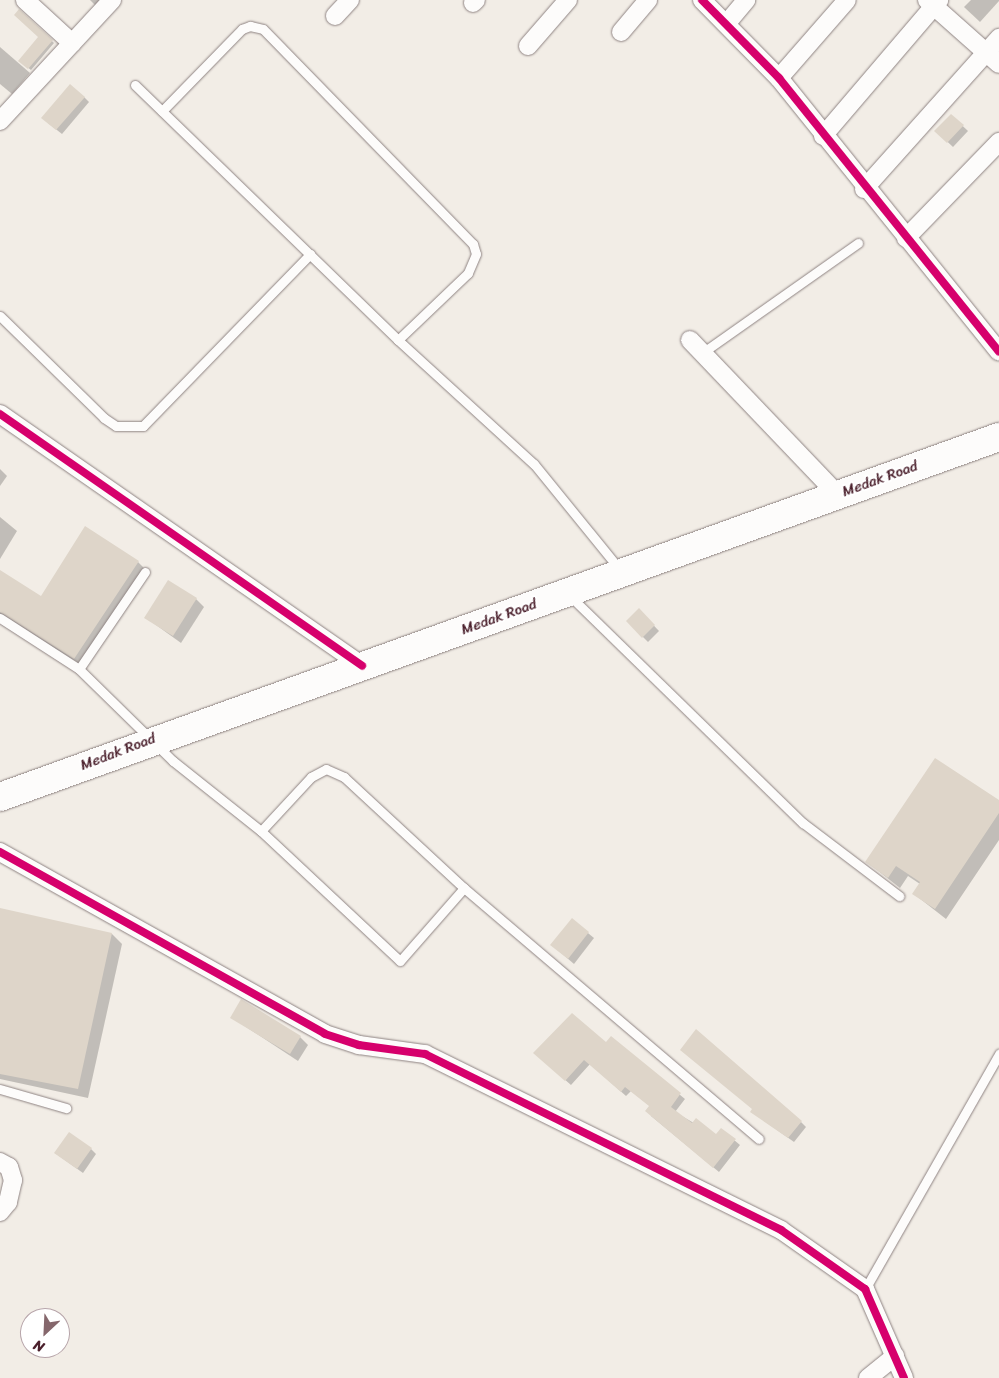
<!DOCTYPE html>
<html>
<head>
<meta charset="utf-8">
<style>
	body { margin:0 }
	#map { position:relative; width:999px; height:1378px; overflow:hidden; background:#f2ede6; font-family:Sriracha,sans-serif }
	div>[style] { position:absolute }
	.shadow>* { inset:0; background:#0003 }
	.building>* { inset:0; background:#ded5c9 }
	.roads { filter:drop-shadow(0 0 1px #8e8382) drop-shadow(0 0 1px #8e8382) }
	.service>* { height:9px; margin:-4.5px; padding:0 4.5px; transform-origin:4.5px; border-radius:4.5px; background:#fdfcfb }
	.minor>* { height:18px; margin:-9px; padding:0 9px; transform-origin:9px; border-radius:9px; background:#fdfcfb }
	.primary>* { height:28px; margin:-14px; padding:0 14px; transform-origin:14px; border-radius:14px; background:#fdfcfb }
	.cycleway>* { height:8px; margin:-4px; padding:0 4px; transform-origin:4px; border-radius:4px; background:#d6006c }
	span { translate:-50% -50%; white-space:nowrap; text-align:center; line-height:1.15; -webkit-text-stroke:4px #fff; paint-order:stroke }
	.street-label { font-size:15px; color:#4a1f2b }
	.north { position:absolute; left:20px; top:1308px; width:50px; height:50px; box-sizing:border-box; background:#fff; border:1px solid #b7a5aa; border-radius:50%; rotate:205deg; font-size:14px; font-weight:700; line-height:20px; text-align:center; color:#4a1f2b }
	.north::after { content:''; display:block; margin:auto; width:18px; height:22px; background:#85676c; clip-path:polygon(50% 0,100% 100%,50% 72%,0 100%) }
</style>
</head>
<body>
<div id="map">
	<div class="shadow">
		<div style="clip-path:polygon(90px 0,100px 0,95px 5px)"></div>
		<div style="clip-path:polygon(971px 0,999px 0,999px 1px,980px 22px,964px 7px)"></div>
		<div style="clip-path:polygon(19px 10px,54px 43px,31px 70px,20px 61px,40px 37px)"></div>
		<div style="clip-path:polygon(0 47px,30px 73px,12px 94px,0 84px)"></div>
		<div style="clip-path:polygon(84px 97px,89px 102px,62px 134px,48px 123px)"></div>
		<div style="clip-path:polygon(951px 115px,968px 131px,953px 147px,936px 131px)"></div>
		<div style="clip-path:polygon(0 469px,7px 476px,0 486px)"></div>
		<div style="clip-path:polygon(0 517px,17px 531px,0 559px)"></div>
		<div style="clip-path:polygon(138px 562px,148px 572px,85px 667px,0 615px,0 571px,41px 598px)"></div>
		<div style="clip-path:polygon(196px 599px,204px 607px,181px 643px,145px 617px)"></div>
		<div style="clip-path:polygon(639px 610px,659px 631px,648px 642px,627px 621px)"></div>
		<div style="clip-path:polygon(999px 802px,999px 840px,946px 919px,914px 894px,920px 884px,908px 876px,900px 888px,867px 862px)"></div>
		<div style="clip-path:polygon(0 909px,112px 934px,122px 944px,88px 1098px,0 1079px)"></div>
		<div style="clip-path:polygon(572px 920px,594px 938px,574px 964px,552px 945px)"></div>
		<div style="clip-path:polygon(231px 1017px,300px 1037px,308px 1045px,298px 1061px)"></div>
		<div style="clip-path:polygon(611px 1038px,685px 1099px,675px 1112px,716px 1136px,721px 1129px,740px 1145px,719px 1172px,651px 1116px,650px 1106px,631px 1091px,626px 1096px,590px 1064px,571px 1085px,540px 1058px,606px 1044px)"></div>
		<div style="clip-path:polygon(752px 1112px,801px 1122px,806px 1127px,794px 1142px)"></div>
		<div style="clip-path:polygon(91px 1149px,96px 1154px,83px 1173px,55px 1153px)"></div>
	</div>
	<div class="building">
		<div style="clip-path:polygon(19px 9px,53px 40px,28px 69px,18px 61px,38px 37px,14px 15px)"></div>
		<div style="clip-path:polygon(70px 84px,85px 97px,56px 130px,41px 118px)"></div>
		<div style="clip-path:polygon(951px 114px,964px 125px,947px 143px,934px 131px)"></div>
		<div style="clip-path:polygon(85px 526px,139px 561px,74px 659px,0 612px,0 570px,41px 596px)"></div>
		<div style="clip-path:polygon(168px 580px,197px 598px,173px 636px,144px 618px)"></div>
		<div style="clip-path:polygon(639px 608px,655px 625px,642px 638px,626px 621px)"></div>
		<div style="clip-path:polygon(935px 758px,999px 800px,999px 813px,935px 909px,912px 894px,920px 882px,896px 866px,888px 878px,865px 862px)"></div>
		<div style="clip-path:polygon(0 908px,112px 933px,78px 1089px,0 1074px)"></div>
		<div style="clip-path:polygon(572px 918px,589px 932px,568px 959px,550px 945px)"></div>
		<div style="clip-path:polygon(241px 999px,301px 1036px,290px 1054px,230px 1018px)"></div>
		<div style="clip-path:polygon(572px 1013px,606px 1042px,611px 1036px,681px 1093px,671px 1107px,692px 1123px,696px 1118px,716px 1134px,721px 1128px,736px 1139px,713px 1168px,645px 1111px,649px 1106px,625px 1087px,621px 1092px,584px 1060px,565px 1081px,533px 1053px)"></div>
		<div style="clip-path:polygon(696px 1029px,802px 1121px,788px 1138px,750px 1112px,752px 1109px,680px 1050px)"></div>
		<div style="clip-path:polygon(69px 1132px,92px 1148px,77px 1169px,54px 1153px)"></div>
	</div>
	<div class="roads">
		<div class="service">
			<div style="left:135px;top:85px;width:366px;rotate:44.1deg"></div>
			<div style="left:398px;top:340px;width:184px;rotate:42.4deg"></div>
			<div style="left:534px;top:464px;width:136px;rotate:50.9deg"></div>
			<div style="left:162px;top:111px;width:115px;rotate:-45.7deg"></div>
			<div style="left:242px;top:29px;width:9px;rotate:-21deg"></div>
			<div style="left:250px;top:26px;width:13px;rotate:13deg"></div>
			<div style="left:263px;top:29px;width:301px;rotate:45.7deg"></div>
			<div style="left:473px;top:244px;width:10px;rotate:73deg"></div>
			<div style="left:476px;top:254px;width:21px;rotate:113deg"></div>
			<div style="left:468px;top:273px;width:97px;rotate:136.3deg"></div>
			<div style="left:0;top:316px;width:146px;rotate:44.4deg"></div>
			<div style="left:104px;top:418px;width:14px;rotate:34deg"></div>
			<div style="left:116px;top:426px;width:27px"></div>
			<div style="left:143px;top:426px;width:240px;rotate:-45.8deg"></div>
			<div style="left:702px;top:353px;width:191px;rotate:-35.2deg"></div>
			<div style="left:145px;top:572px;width:117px;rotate:124.2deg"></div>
			<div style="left:79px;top:669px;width:132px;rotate:44.4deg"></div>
			<div style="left:173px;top:761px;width:112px;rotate:38.5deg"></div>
			<div style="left:261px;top:831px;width:74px;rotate:-47.2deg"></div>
			<div style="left:311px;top:777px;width:17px;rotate:-28deg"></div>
			<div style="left:326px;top:769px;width:20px;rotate:24deg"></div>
			<div style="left:344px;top:777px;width:163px;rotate:42.8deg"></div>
			<div style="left:464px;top:888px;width:387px;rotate:40.4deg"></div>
			<div style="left:569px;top:595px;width:327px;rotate:44.3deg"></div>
			<div style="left:803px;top:823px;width:121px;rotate:37.2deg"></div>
			<div style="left:0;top:618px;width:94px;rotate:32.8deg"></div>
			<div style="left:261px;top:831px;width:190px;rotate:43.1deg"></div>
			<div style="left:400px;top:961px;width:97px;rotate:-48.8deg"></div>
			<div style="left:0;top:1089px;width:69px;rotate:16.1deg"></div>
			<div style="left:865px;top:1289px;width:271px;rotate:-60.3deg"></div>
		</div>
		<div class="minor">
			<div style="left:25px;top:0;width:64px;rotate:42.5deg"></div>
			<div style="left:702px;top:0;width:110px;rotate:45.4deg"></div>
			<div style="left:779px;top:78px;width:351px;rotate:51.2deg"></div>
			<div style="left:927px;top:0;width:96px;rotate:41.6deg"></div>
			<div style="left:473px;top:3px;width:4px;rotate:-45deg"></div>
			<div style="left:335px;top:16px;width:22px;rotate:-47deg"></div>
			<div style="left:727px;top:23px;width:30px;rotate:-50deg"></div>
			<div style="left:621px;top:32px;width:42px;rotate:-49.8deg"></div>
			<div style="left:528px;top:46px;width:61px;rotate:-49deg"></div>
			<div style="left:779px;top:78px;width:103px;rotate:-48.9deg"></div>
			<div style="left:0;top:121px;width:165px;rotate:-47.2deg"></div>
			<div style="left:823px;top:136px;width:179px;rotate:-49.5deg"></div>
			<div style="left:864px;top:189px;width:203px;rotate:-48.2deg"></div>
			<div style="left:906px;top:238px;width:134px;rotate:-45.9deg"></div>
			<div style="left:690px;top:340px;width:214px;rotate:46.3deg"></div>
			<div style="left:0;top:414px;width:441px;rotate:34.8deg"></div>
			<div style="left:0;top:852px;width:372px;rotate:29.2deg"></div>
			<div style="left:325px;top:1034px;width:36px;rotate:18deg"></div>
			<div style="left:359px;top:1045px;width:67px;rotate:7.8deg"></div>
			<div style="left:425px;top:1054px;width:397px;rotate:26.3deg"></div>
			<div style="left:781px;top:1230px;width:103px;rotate:35.1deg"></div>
			<div style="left:865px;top:1289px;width:97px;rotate:66.3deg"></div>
			<div style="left:0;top:1162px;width:10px;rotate:29deg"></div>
			<div style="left:9px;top:1167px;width:14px;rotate:73deg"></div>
			<div style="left:13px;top:1180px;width:23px;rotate:103deg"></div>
			<div style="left:8px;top:1202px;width:13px;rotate:129deg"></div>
			<div style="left:868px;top:1378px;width:35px;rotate:-39deg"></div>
		</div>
		<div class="primary">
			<div style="left:0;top:797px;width:1062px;rotate:-19.82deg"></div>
		</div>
	</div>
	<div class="cycleway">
		<div style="left:702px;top:0;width:110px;rotate:45.4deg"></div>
		<div style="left:779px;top:78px;width:351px;rotate:51.2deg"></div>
		<div style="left:0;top:414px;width:441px;rotate:34.8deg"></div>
		<div style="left:0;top:852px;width:372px;rotate:29.2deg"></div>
		<div style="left:325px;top:1034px;width:36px;rotate:18deg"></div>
		<div style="left:359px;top:1045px;width:67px;rotate:7.8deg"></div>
		<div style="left:425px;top:1054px;width:397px;rotate:26.3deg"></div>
		<div style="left:781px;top:1230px;width:103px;rotate:35.1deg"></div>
		<div style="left:865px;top:1289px;width:97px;rotate:66.3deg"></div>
	</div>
	<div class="street-label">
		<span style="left:880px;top:479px;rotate:-20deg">Medak Road</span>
		<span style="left:499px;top:617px;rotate:-20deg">Medak Road</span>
		<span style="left:118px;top:752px;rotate:-21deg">Medak Road</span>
	</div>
	<div class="north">N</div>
</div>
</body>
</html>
